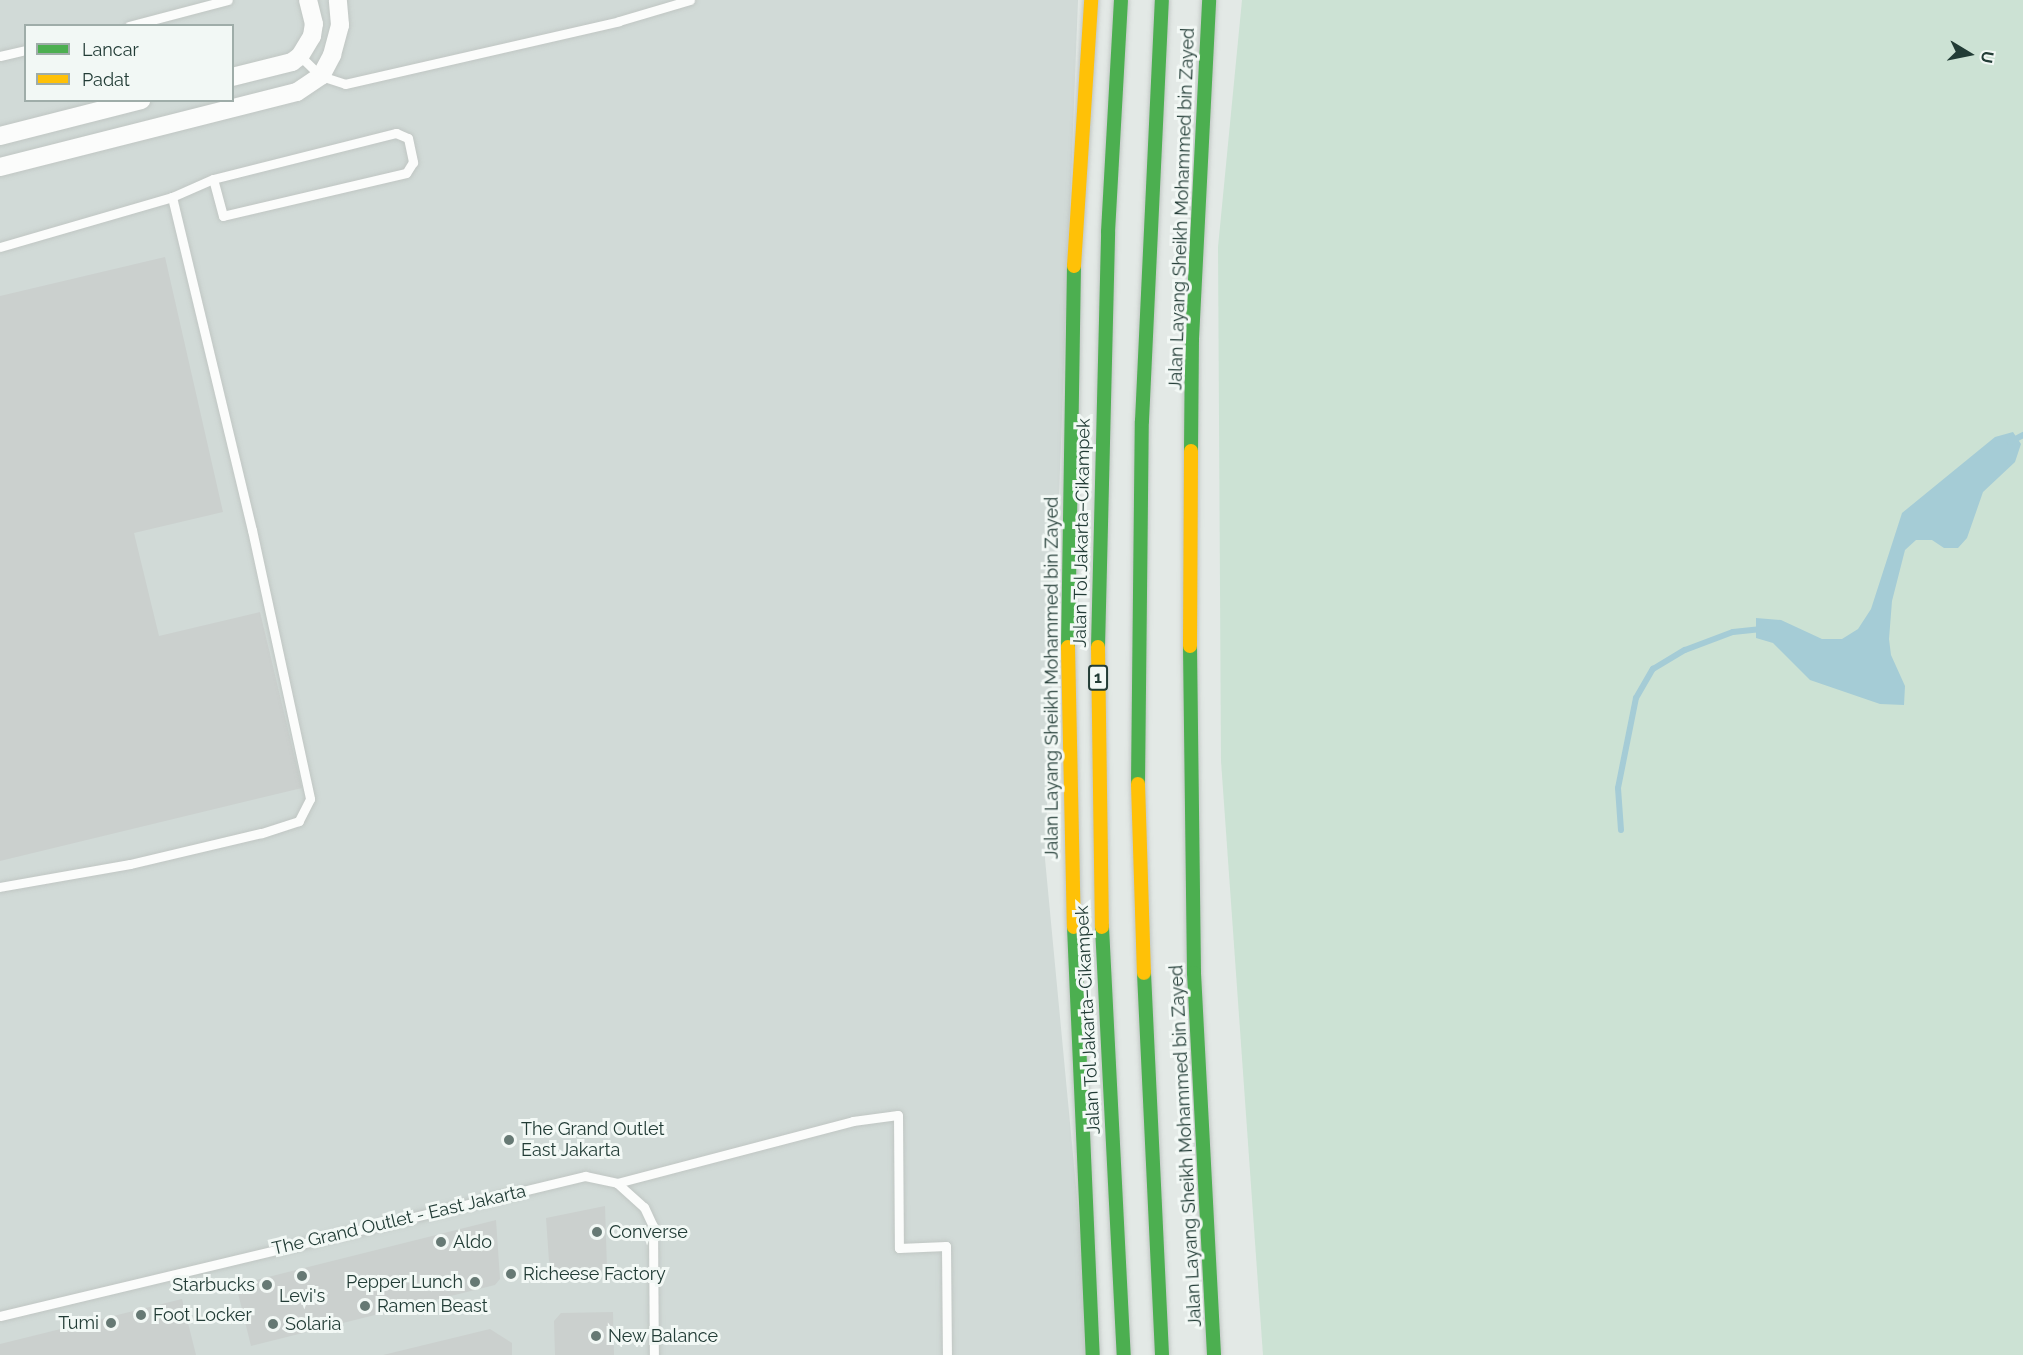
<!DOCTYPE html>
<html>
<head>
<meta charset="utf-8">
<style>
	body { margin:0 }
	#map { position:relative; width:2023px; height:1355px; overflow:hidden; background:#e3e9e6; font-family:Raleway,sans-serif }
	div>[style] { position:absolute }
	.built>* { inset:0; background:#d1dad7 }
	.green>* { inset:0; background:#cce2d4 }
	.water>* { inset:0; background:#a5ccd6 }
	.stream>* { height:6px; margin:-3px; padding:0 3px; transform-origin:3px; border-radius:3px; background:#a5ccd6 }
	.building>* { inset:0; background:#cbd0ce }
	.roads { filter:drop-shadow(0 0 2px #c0c6c3) drop-shadow(0 0 2px #c0c6c3) }
	.lane>* { height:9px; margin:-4.5px; padding:0 4.5px; transform-origin:4.5px; border-radius:4.5px; background:#fbfcfb }
	.street>* { height:18px; margin:-9px; padding:0 9px; transform-origin:9px; border-radius:9px; background:#fbfcfb }
	.fast>* { height:14px; margin:-7px; padding:0 7px; transform-origin:7px; border-radius:7px; background:#4caf50 }
	.slow>* { height:14px; margin:-7px; padding:0 7px; transform-origin:7px; border-radius:7px; background:#ffc107 }
	.dots>* { width:16px; height:16px; translate:-50% -50%; box-sizing:border-box; border:3px solid #f2f8f5; border-radius:50% }
	span { translate:-50% -50%; white-space:nowrap; text-align:center; line-height:1.15; -webkit-text-stroke:6px #f2f8f5; paint-order:stroke }
	.shield-label span { padding:2px 4px; background:#f2f8f5; border:2px solid; border-radius:4px; -webkit-text-stroke-width:0 }
	.shield-label { font-size:16px; color:#223c36; font-weight:700 }
	.street-label { font-size:18px; color:#223c36 }
	.poi-label { font-size:18px; color:#223c36 }
	.left { translate:0 -50%; text-align:left }
	.right { translate:-100% -50%; text-align:right }
	.legend { position:absolute; left:24px; top:24px; width:210px; height:78px; box-sizing:border-box; background:#f2f8f5; border:2px solid #9fada9; margin:0; padding:8px 10px; list-style:none; font-size:18px; color:#223c36 }
	.legend li { display:flex; align-items:center; gap:12px; height:30px }
	.legend b { width:30px; border:2px solid #9fada9 }
	.north { position:absolute; left:1939px; top:24px; width:60px; height:60px; -webkit-text-stroke:4px #f2f8f5; paint-order:stroke; rotate:100deg; font-size:16px; font-weight:700; line-height:24px; text-align:center; color:#223c36 }
	.north::after { content:''; display:block; margin:auto; width:21px; height:27px; background:#223c36; clip-path:polygon(50% 0,100% 100%,50% 72%,0 100%) }
</style>
</head>
<body>
<div id="map">
	<div class="built">
		<div style="clip-path:polygon(evenodd,0 0,1078px 0,1045px 859px,1092px 1355px,0 1355px,0 0,26px 26px,232px 26px,232px 100px,26px 100px,26px 26px)"></div>
	</div>
	<div class="green">
		<div style="clip-path:polygon(1242px 0,2023px 0,2023px 1355px,1263px 1355px,1221px 761px,1218px 247px)"></div>
	</div>
	<div class="water">
		<div style="clip-path:polygon(2013px 432px,2021px 444px,2015px 462px,1983px 492px,1967px 538px,1958px 548px,1944px 548px,1932px 540px,1916px 540px,1905px 550px,1892px 601px,1889px 639px,1891px 655px,1905px 686px,1904px 705px,1880px 704px,1810px 680px,1773px 643px,1756px 638px,1756px 618px,1781px 620px,1822px 639px,1842px 639px,1858px 629px,1871px 609px,1902px 513px,1995px 437px)"></div>
	</div>
	<div class="stream">
		<div style="left:2010px;top:442px;width:15px;rotate:-28deg"></div>
		<div style="left:1621px;top:830px;width:42px;rotate:-94.1deg"></div>
		<div style="left:1618px;top:788px;width:92px;rotate:-78.7deg"></div>
		<div style="left:1636px;top:698px;width:34px;rotate:-60deg"></div>
		<div style="left:1653px;top:669px;width:37px;rotate:-31deg"></div>
		<div style="left:1685px;top:650px;width:51px;rotate:-20.6deg"></div>
		<div style="left:1733px;top:632px;width:31px;rotate:-6deg"></div>
	</div>
	<div class="building">
		<div style="clip-path:polygon(165px 257px,223px 512px,134px 533px,159px 636px,260px 612px,302px 788px,0 861px,0 296px)"></div>
		<div style="clip-path:polygon(605px 1206px,607px 1269px,561px 1280px,549px 1261px,546px 1218px)"></div>
		<div style="clip-path:polygon(496px 1220px,500px 1279px,495px 1285px,251px 1346px,236px 1285px)"></div>
		<div style="clip-path:polygon(182px 1299px,196px 1355px,0 1355px,0 1344px)"></div>
		<div style="clip-path:polygon(613px 1312px,614px 1355px,555px 1355px,554px 1321px,561px 1313px)"></div>
		<div style="clip-path:polygon(490px 1329px,512px 1343px,512px 1355px,383px 1355px)"></div>
	</div>
	<div class="roads">
		<div class="lane">
			<div style="left:129px;top:26px;width:102px;rotate:-14.7deg"></div>
			<div style="left:0;top:56px;width:27px;rotate:-13deg"></div>
			<div style="left:300px;top:56px;width:29px;rotate:44deg"></div>
			<div style="left:321px;top:76px;width:25px;rotate:18deg"></div>
			<div style="left:345px;top:84px;width:281px;rotate:-12.9deg"></div>
			<div style="left:619px;top:21px;width:74px;rotate:-16.5deg"></div>
			<div style="left:172px;top:197px;width:45px;rotate:-23.7deg"></div>
			<div style="left:213px;top:179px;width:189px;rotate:-14.1deg"></div>
			<div style="left:396px;top:133px;width:13px;rotate:23deg"></div>
			<div style="left:408px;top:138px;width:25px;rotate:78deg"></div>
			<div style="left:413px;top:162px;width:13px;rotate:122deg"></div>
			<div style="left:406px;top:173px;width:188px;rotate:166.8deg"></div>
			<div style="left:223px;top:216px;width:38px;rotate:-105deg"></div>
			<div style="left:0;top:247px;width:179px;rotate:-16.2deg"></div>
			<div style="left:172px;top:197px;width:342px;rotate:76.5deg"></div>
			<div style="left:252px;top:530px;width:275px;rotate:77.8deg"></div>
			<div style="left:310px;top:799px;width:25px;rotate:117deg"></div>
			<div style="left:299px;top:821px;width:40px;rotate:162deg"></div>
			<div style="left:261px;top:833px;width:135px;rotate:166.7deg"></div>
			<div style="left:130px;top:864px;width:132px;rotate:170deg"></div>
			<div style="left:617px;top:1183px;width:244px;rotate:-14.7deg"></div>
			<div style="left:853px;top:1121px;width:45px;rotate:-7.6deg"></div>
			<div style="left:898px;top:1115px;width:133px;rotate:89.6deg"></div>
			<div style="left:899px;top:1248px;width:47px;rotate:-2.4deg"></div>
			<div style="left:946px;top:1246px;width:109px;rotate:89.5deg"></div>
			<div style="left:0;top:1316px;width:602px;rotate:-13.46deg"></div>
			<div style="left:585px;top:1176px;width:33px;rotate:12deg"></div>
			<div style="left:617px;top:1183px;width:36px;rotate:42deg"></div>
			<div style="left:644px;top:1207px;width:21px;rotate:65deg"></div>
			<div style="left:653px;top:1226px;width:129px;rotate:89.6deg"></div>
		</div>
		<div class="street">
			<div style="left:232px;top:77px;width:62px;rotate:-14deg"></div>
			<div style="left:292px;top:62px;width:10px;rotate:-37deg"></div>
			<div style="left:300px;top:56px;width:23px;rotate:-59deg"></div>
			<div style="left:312px;top:36px;width:12px;rotate:-81deg"></div>
			<div style="left:314px;top:24px;width:25px;rotate:-104deg"></div>
			<div style="left:0;top:136px;width:146px;rotate:-14.3deg"></div>
			<div style="left:0;top:167px;width:306px;rotate:-14.2deg"></div>
			<div style="left:297px;top:92px;width:29px;rotate:-34deg"></div>
			<div style="left:321px;top:76px;width:24px;rotate:-62deg"></div>
			<div style="left:332px;top:55px;width:31px;rotate:-75deg"></div>
			<div style="left:340px;top:25px;width:25px;rotate:-95deg"></div>
		</div>
		<div class="fast">
			<div style="left:1191px;top:451px;width:112px;rotate:-89.5deg"></div>
			<div style="left:1192px;top:339px;width:339px;rotate:-87.1deg"></div>
			<div style="left:1190px;top:646px;width:327px;rotate:89.3deg"></div>
			<div style="left:1194px;top:973px;width:383px;rotate:87deg"></div>
			<div style="left:1068px;top:647px;width:381px;rotate:-89.1deg"></div>
			<div style="left:1098px;top:647px;width:415px;rotate:-88.6deg"></div>
			<div style="left:1108px;top:232px;width:232px;rotate:-86.8deg"></div>
			<div style="left:1138px;top:784px;width:363px;rotate:-89.4deg"></div>
			<div style="left:1142px;top:421px;width:421px;rotate:-87.3deg"></div>
			<div style="left:1074px;top:927px;width:428px;rotate:87.5deg"></div>
			<div style="left:1102px;top:927px;width:429px;rotate:87.1deg"></div>
			<div style="left:1144px;top:973px;width:382px;rotate:87.3deg"></div>
		</div>
		<div class="slow">
			<div style="left:1074px;top:266px;width:267px;rotate:-86.3deg"></div>
			<div style="left:1190px;top:646px;width:195px;rotate:-89.7deg"></div>
			<div style="left:1068px;top:647px;width:280px;rotate:88.8deg"></div>
			<div style="left:1098px;top:647px;width:280px;rotate:89.2deg"></div>
			<div style="left:1138px;top:784px;width:189px;rotate:88.2deg"></div>
		</div>
	</div>
	<div class="dots">
		<div style="left:509px;top:1140px;background:#667974"></div>
		<div style="left:597px;top:1232px;background:#667974"></div>
		<div style="left:441px;top:1242px;background:#667974"></div>
		<div style="left:511px;top:1274px;background:#667974"></div>
		<div style="left:302px;top:1276px;background:#667974"></div>
		<div style="left:475px;top:1282px;background:#667974"></div>
		<div style="left:267px;top:1285px;background:#667974"></div>
		<div style="left:365px;top:1306px;background:#667974"></div>
		<div style="left:141px;top:1315px;background:#667974"></div>
		<div style="left:111px;top:1323px;background:#667974"></div>
		<div style="left:273px;top:1324px;background:#667974"></div>
		<div style="left:596px;top:1336px;background:#667974"></div>
	</div>
	<div class="shield-label">
		<span style="left:1098px;top:678px">1</span>
	</div>
	<div class="street-label">
		<span style="left:1182px;top:209px;rotate:-88deg">Jalan Layang Sheikh Mohammed bin Zayed</span>
		<span style="left:1082px;top:533px;rotate:-89deg">Jalan Tol Jakarta–Cikampek</span>
		<span style="left:1052px;top:678px;rotate:-90deg">Jalan Layang Sheikh Mohammed bin Zayed</span>
		<span style="left:1088px;top:1020px;rotate:-93deg">Jalan Tol Jakarta–Cikampek</span>
		<span style="left:1186px;top:1146px;rotate:-93deg">Jalan Layang Sheikh Mohammed bin Zayed</span>
		<span style="left:399px;top:1220px;rotate:-13deg">The Grand Outlet - East Jakarta</span>
	</div>
	<div class="poi-label">
		<span class="left" style="left:521px;top:1140px">The Grand Outlet<br>East Jakarta</span>
		<span class="left" style="left:609px;top:1232px">Converse</span>
		<span class="left" style="left:453px;top:1242px">Aldo</span>
		<span class="left" style="left:523px;top:1274px">Richeese Factory</span>
		<span class="right" style="left:463px;top:1282px">Pepper Lunch</span>
		<span class="right" style="left:255px;top:1285px">Starbucks</span>
		<span style="left:302px;top:1296px">Levi's</span>
		<span class="left" style="left:377px;top:1306px">Ramen Beast</span>
		<span class="left" style="left:153px;top:1315px">Foot Locker</span>
		<span class="right" style="left:99px;top:1323px">Tumi</span>
		<span class="left" style="left:285px;top:1324px">Solaria</span>
		<span class="left" style="left:608px;top:1336px">New Balance</span>
	</div>
	<ul class="legend">
	<li><b style="height:8px;background:#4caf50"></b>Lancar</li>
	<li><b style="height:8px;background:#ffc107"></b>Padat</li>
	</ul>
	<div class="north">U</div>
</div>
</body>
</html>
